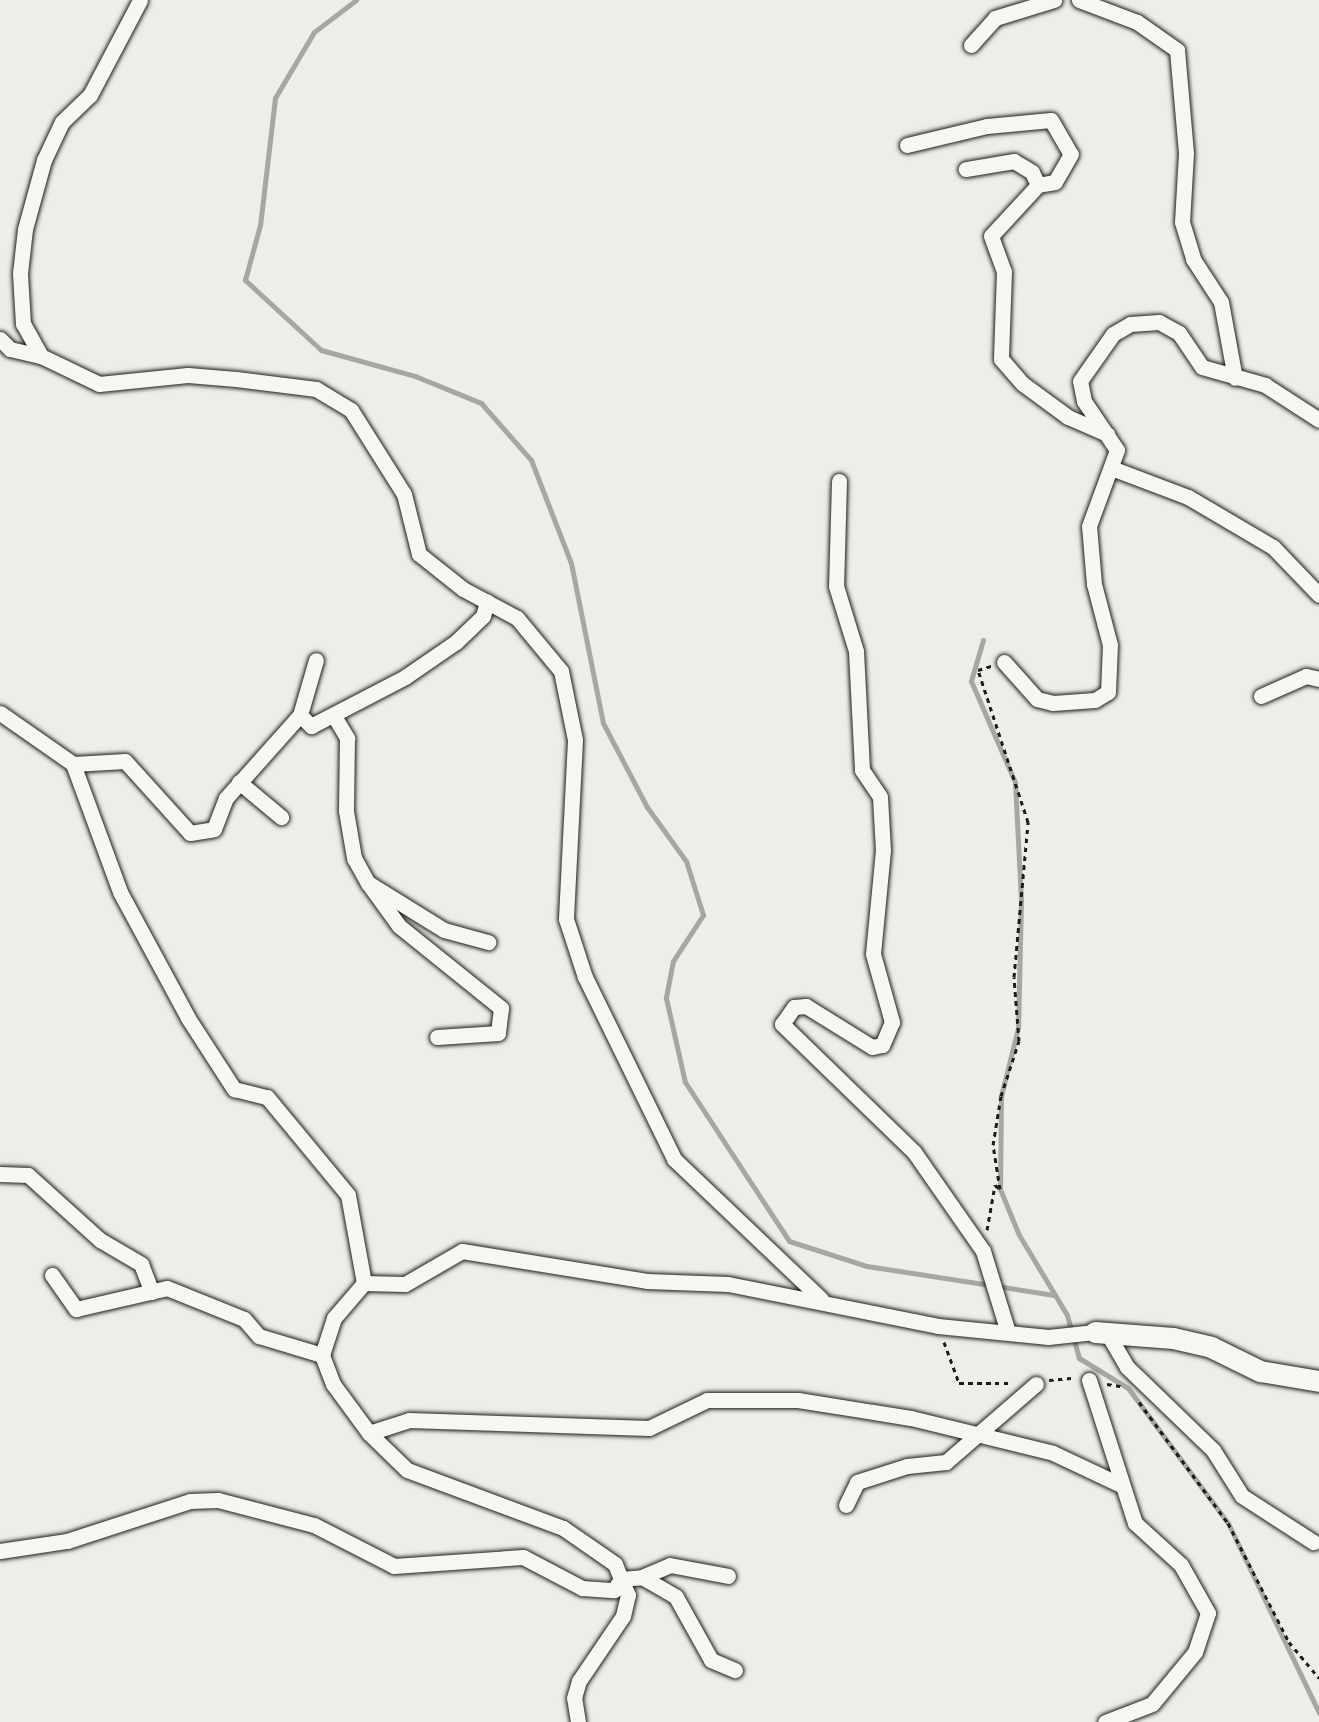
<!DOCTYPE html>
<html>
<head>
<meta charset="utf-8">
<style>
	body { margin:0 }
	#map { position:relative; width:1319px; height:1722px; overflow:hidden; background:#edede9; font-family:Mali,sans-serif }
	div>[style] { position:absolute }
	.stream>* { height:5px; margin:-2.5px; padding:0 2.5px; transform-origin:2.5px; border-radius:2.5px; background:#a6a6a3 }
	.path>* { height:3px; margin-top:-1.5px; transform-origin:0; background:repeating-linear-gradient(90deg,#1c1c1c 0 4.5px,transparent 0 9px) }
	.roads { filter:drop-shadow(0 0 2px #1c1c1c) drop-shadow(0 0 2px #1c1c1c) }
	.street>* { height:15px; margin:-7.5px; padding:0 7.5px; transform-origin:7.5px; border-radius:7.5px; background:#f6f6f2 }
	.secondary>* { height:21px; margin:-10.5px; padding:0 10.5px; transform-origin:10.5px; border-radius:10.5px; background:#f6f6f2 }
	span { translate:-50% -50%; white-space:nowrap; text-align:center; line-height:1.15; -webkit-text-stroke:4.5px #f6f6f2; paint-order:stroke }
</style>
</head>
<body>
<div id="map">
	<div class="stream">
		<div style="left:356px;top:0;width:53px;rotate:142.7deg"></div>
		<div style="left:314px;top:32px;width:77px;rotate:120.6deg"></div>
		<div style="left:275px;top:98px;width:128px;rotate:96.7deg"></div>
		<div style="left:260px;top:225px;width:57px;rotate:105.3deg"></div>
		<div style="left:245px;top:280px;width:103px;rotate:42.6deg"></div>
		<div style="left:321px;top:350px;width:98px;rotate:15.5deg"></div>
		<div style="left:415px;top:376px;width:71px;rotate:22.2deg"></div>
		<div style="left:481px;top:403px;width:76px;rotate:48.7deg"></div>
		<div style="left:531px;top:460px;width:110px;rotate:68.8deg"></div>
		<div style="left:571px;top:563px;width:163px;rotate:78.7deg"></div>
		<div style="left:603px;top:723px;width:95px;rotate:62.4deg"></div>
		<div style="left:647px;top:807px;width:67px;rotate:54.2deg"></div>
		<div style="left:686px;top:861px;width:57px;rotate:72.5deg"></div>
		<div style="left:703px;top:915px;width:55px;rotate:123.1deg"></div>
		<div style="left:673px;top:961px;width:38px;rotate:101deg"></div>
		<div style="left:666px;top:998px;width:86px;rotate:77.3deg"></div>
		<div style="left:685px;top:1082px;width:190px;rotate:56.8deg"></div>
		<div style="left:789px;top:1241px;width:82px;rotate:17.8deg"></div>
		<div style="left:867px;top:1266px;width:189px;rotate:8.8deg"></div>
		<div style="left:983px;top:640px;width:43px;rotate:106.3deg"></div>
		<div style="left:971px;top:681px;width:110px;rotate:66.5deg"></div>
		<div style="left:1015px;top:782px;width:117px;rotate:87.1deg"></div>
		<div style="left:1021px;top:899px;width:129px;rotate:91.3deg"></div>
		<div style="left:1018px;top:1028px;width:70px;rotate:104deg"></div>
		<div style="left:1001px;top:1096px;width:93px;rotate:90.6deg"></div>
		<div style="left:1000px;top:1189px;width:50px;rotate:67.6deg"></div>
		<div style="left:1019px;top:1235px;width:93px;rotate:59deg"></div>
		<div style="left:1067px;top:1315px;width:45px;rotate:74.4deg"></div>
		<div style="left:1079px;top:1358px;width:57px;rotate:31.5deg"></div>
		<div style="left:1128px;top:1388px;width:168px;rotate:53.5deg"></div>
		<div style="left:1228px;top:1523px;width:211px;rotate:64.4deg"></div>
	</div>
	<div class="path">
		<div style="left:987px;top:1230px;width:46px;rotate:-79.9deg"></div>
		<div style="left:995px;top:1185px;width:6px;rotate:39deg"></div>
		<div style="left:1000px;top:1189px;width:45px;rotate:-99deg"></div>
		<div style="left:993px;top:1145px;width:50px;rotate:-80.7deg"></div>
		<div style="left:1001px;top:1096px;width:58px;rotate:-71.9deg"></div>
		<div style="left:1019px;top:1041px;width:64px;rotate:-94.5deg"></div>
		<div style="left:1014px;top:977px;width:156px;rotate:-84.8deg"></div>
		<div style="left:1028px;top:822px;width:160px;rotate:-108.2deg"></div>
		<div style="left:978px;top:670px;width:14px;rotate:-17deg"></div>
		<div style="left:944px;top:1342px;width:44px;rotate:69.9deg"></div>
		<div style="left:959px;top:1383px;width:54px"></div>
		<div style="left:1049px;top:1380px;width:25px;rotate:-5deg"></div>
		<div style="left:1107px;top:1384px;width:18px;rotate:9deg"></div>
		<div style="left:1139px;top:1402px;width:150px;rotate:53.7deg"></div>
		<div style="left:1228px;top:1523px;width:134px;rotate:62.9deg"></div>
		<div style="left:1289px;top:1642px;width:47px;rotate:50.2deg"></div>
	</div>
	<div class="roads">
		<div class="street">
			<div style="left:1079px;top:0;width:62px;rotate:20.8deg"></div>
			<div style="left:1137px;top:22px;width:49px;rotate:35deg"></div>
			<div style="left:1177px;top:50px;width:103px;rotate:85deg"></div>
			<div style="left:1186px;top:153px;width:69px;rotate:93.3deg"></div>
			<div style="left:1182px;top:222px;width:39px;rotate:73deg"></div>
			<div style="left:1193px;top:259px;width:51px;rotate:56.9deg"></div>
			<div style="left:1221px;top:302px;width:77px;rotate:79.6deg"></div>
			<div style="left:971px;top:45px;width:36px;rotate:-48deg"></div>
			<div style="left:995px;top:18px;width:62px;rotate:-17deg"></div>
			<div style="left:907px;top:145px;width:82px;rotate:-13.4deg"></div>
			<div style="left:987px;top:126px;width:64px;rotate:-5.4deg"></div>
			<div style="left:1051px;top:120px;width:39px;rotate:60deg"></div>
			<div style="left:1071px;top:154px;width:32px;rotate:120deg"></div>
			<div style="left:1055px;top:182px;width:17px;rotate:170deg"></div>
			<div style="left:1038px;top:185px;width:14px;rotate:-115deg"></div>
			<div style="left:1032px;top:172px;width:21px;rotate:-149deg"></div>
			<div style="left:1014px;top:161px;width:49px;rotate:170.5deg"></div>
			<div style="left:1038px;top:185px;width:69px;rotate:132.7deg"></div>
			<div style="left:991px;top:236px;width:37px;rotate:70deg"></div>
			<div style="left:1004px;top:271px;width:88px;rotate:92deg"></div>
			<div style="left:1001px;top:359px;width:33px;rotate:49deg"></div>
			<div style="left:1023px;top:384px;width:56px;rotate:36.3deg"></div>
			<div style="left:1068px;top:417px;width:43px;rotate:23.6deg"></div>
			<div style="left:0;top:339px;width:14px;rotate:45deg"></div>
			<div style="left:10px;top:349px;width:32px;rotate:13deg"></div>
			<div style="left:41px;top:356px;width:64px;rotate:25.8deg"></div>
			<div style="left:99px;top:384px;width:89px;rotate:-5.8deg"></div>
			<div style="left:188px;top:375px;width:48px;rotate:4.8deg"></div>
			<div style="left:236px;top:379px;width:81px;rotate:7.1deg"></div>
			<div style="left:316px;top:389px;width:41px;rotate:31deg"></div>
			<div style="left:351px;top:410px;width:99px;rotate:57.8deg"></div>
			<div style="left:404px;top:494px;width:62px;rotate:76deg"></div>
			<div style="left:419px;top:554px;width:56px;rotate:38.5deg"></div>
			<div style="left:463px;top:589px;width:61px;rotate:28.2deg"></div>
			<div style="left:517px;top:618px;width:69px;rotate:50.3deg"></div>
			<div style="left:561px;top:671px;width:70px;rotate:78.5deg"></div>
			<div style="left:575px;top:740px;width:179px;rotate:92.9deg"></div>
			<div style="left:566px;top:919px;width:61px;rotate:71.9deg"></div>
			<div style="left:585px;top:977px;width:203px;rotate:63.9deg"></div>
			<div style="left:674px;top:1159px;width:203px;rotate:43.6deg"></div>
			<div style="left:41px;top:356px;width:37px;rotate:-119deg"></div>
			<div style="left:23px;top:324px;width:51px;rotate:-93.4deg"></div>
			<div style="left:20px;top:273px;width:44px;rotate:-83.5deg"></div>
			<div style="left:25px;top:229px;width:72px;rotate:-74.6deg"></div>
			<div style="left:44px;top:160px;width:42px;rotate:-64.7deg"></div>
			<div style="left:62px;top:122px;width:39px;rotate:-44deg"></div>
			<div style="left:90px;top:95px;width:107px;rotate:-62.2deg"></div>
			<div style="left:1114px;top:469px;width:79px;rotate:20.7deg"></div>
			<div style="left:1188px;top:497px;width:99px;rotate:30.5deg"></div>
			<div style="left:1273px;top:547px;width:66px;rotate:46.2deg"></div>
			<div style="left:839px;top:481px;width:105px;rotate:91.6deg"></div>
			<div style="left:836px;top:586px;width:68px;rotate:72.9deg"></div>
			<div style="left:856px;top:651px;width:119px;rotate:87.1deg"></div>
			<div style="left:862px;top:770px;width:32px;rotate:56deg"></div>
			<div style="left:880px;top:797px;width:53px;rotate:86.8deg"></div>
			<div style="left:883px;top:850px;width:104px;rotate:95.5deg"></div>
			<div style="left:873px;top:954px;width:71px;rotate:74.4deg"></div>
			<div style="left:892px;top:1022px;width:25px;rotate:113deg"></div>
			<div style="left:882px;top:1045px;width:10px;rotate:169deg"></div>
			<div style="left:872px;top:1047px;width:78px;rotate:-148.2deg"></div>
			<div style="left:806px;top:1006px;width:12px;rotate:175deg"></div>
			<div style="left:794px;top:1007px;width:21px;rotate:125deg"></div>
			<div style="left:782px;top:1024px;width:184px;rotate:44.1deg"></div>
			<div style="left:914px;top:1152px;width:121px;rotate:55.1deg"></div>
			<div style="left:983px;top:1251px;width:82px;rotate:72.9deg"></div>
			<div style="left:1004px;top:662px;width:50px;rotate:48.3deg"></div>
			<div style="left:1037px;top:699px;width:16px;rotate:14deg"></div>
			<div style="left:1053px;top:703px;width:42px;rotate:-4.1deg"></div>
			<div style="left:1095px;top:700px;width:15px;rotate:-32deg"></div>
			<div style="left:1108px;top:692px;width:47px;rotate:-87.6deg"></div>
			<div style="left:1110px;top:645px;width:63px;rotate:-104.7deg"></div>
			<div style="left:1094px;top:584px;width:58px;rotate:-94.9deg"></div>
			<div style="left:1089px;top:526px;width:81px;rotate:-69.8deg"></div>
			<div style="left:1117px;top:450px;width:59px;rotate:-124deg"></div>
			<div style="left:1084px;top:401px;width:20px;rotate:-101deg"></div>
			<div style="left:1080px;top:381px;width:57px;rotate:-54.9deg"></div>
			<div style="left:1113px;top:334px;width:20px;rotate:-30deg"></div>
			<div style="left:1130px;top:324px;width:29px;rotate:-4deg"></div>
			<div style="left:1159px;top:322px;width:23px;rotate:29deg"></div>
			<div style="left:1179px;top:333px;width:41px;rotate:55.9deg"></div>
			<div style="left:1202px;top:367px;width:66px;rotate:15.9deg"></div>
			<div style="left:1265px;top:385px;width:64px;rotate:32.9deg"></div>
			<div style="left:1261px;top:696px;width:49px;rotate:-24deg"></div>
			<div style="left:1306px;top:676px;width:13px;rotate:13deg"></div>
			<div style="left:0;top:713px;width:89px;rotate:34.9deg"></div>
			<div style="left:73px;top:764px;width:136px;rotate:69.8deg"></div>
			<div style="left:120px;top:892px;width:143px;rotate:61.6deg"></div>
			<div style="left:188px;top:1018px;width:85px;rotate:57.1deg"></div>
			<div style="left:234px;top:1089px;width:34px;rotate:14deg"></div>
			<div style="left:267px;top:1097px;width:127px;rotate:50.4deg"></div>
			<div style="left:348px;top:1195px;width:89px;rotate:79.7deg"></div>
			<div style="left:300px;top:715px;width:16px;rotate:45deg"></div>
			<div style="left:311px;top:726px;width:106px;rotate:-27.5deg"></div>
			<div style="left:405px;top:677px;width:62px;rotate:-34.5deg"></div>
			<div style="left:456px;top:642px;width:37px;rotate:-44deg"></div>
			<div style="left:483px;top:616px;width:15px;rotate:-74deg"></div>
			<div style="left:334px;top:716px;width:26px;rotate:59deg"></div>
			<div style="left:347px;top:738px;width:73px;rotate:90.8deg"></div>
			<div style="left:346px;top:811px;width:48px;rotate:80.3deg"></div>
			<div style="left:354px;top:858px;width:29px;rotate:61deg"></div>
			<div style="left:368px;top:883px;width:53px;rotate:54.2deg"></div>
			<div style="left:399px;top:926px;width:131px;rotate:38.8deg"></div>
			<div style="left:501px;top:1008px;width:25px;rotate:97deg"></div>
			<div style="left:498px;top:1033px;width:61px;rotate:176.2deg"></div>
			<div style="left:73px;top:764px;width:52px;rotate:-3.3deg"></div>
			<div style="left:125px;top:761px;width:97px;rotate:47.9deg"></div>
			<div style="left:190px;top:833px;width:24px;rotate:-9deg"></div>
			<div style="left:214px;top:829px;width:33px;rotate:-69deg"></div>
			<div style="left:226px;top:798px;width:111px;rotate:-48.3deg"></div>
			<div style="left:300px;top:715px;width:57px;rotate:-73.8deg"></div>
			<div style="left:239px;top:782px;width:55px;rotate:39.8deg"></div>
			<div style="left:368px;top:883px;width:89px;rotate:31.7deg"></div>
			<div style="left:444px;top:930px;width:46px;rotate:15.3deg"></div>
			<div style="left:0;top:1174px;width:28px;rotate:2deg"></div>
			<div style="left:28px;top:1175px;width:97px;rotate:42.1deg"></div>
			<div style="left:100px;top:1240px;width:48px;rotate:30.3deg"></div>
			<div style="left:141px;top:1264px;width:30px;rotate:69deg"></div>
			<div style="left:52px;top:1275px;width:42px;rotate:54.8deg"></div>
			<div style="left:76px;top:1309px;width:93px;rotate:-13deg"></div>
			<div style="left:167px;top:1288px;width:83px;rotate:21.9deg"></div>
			<div style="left:244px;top:1319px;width:23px;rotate:49deg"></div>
			<div style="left:259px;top:1336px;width:66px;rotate:16.8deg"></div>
			<div style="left:1106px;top:1331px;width:42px;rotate:59.7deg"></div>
			<div style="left:1127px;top:1367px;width:120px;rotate:44deg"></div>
			<div style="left:1213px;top:1450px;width:54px;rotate:57.8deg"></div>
			<div style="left:1242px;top:1496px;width:85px;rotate:32.9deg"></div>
			<div style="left:1089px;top:1380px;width:150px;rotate:72.2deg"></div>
			<div style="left:1135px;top:1523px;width:62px;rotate:42.4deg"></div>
			<div style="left:1181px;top:1565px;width:55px;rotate:60.6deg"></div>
			<div style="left:1208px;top:1613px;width:41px;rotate:108.4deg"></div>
			<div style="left:1195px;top:1652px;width:67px;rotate:129.6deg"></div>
			<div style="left:1152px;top:1704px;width:50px;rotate:159deg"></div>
			<div style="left:369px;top:1433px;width:42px;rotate:-18deg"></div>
			<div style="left:409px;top:1420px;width:240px;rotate:1.9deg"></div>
			<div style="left:649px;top:1428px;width:64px;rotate:-25.8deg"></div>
			<div style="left:707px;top:1400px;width:91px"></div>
			<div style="left:798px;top:1400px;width:114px;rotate:9.1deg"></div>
			<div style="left:911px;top:1418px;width:146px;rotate:13.8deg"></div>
			<div style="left:1053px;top:1453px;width:75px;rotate:25.2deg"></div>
			<div style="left:846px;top:1505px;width:25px;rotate:-64deg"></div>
			<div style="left:857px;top:1482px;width:52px;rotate:-17.7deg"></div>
			<div style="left:907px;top:1466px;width:39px;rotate:-6deg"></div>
			<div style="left:946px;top:1462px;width:119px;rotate:-40.9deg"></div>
			<div style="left:0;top:1551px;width:68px;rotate:-8.5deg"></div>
			<div style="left:67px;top:1541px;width:129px;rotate:-18deg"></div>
			<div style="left:190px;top:1501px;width:28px;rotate:-2deg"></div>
			<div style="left:218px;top:1500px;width:99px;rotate:14.6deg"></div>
			<div style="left:314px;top:1525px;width:90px;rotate:27.1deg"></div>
			<div style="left:394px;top:1566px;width:129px;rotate:-4deg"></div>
			<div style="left:523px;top:1557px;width:67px;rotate:27.7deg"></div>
			<div style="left:582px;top:1588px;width:32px;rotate:4deg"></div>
			<div style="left:614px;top:1590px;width:13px;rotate:-58deg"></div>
			<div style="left:621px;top:1579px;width:16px;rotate:-112deg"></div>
			<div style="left:615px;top:1564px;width:63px;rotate:-145.3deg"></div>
			<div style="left:563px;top:1528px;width:166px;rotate:-159.6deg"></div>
			<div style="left:407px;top:1470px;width:53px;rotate:-135.8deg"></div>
			<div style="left:369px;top:1433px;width:61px;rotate:-126.3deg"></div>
			<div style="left:333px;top:1384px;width:31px;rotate:-111deg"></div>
			<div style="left:322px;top:1355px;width:39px;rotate:-72deg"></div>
			<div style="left:334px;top:1318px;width:46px;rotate:-49.4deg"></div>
			<div style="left:364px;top:1283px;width:41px;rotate:1.4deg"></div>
			<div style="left:405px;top:1284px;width:66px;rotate:-30.1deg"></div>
			<div style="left:462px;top:1251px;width:187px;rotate:9.2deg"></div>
			<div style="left:647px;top:1281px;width:81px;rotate:2.1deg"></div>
			<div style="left:728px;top:1284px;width:214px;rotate:11.3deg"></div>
			<div style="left:938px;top:1326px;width:111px;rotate:5.7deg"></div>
			<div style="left:1048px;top:1337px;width:47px;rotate:-6.1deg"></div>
			<div style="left:642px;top:1577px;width:30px;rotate:-23deg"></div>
			<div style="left:670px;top:1565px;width:59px;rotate:10.7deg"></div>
			<div style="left:578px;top:1722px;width:24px;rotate:-99deg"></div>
			<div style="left:574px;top:1698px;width:18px;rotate:-74deg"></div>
			<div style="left:579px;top:1681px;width:78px;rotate:-55.9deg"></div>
			<div style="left:623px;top:1616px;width:22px;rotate:-77deg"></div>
			<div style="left:628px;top:1595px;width:17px;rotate:-114deg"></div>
			<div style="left:621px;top:1579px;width:21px;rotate:-5deg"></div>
			<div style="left:642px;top:1577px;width:39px;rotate:30deg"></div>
			<div style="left:676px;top:1597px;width:72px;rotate:60.9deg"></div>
			<div style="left:711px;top:1660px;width:26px;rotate:23deg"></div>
		</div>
		<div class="secondary">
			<div style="left:1095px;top:1332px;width:78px;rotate:4.4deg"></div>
			<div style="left:1173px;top:1338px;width:39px;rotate:13deg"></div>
			<div style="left:1211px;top:1347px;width:55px;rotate:26.1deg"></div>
			<div style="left:1260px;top:1371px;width:60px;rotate:9.6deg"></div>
		</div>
	</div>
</div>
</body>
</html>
